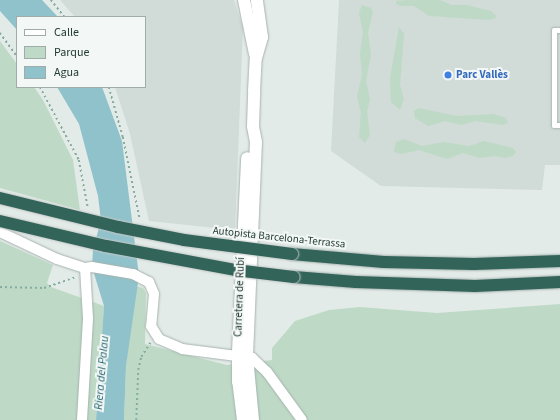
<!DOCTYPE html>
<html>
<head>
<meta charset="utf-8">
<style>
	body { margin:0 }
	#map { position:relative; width:560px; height:420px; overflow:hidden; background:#e3ebe8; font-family:"Source Sans 3",sans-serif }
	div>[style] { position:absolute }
	.built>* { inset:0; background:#d1dbd7 }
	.green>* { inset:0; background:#bedac6 }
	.water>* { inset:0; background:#90c2cb }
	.path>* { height:1.5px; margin-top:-0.75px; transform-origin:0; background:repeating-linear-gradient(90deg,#86aca0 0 2px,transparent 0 5px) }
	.roads { filter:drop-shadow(0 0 1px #a6b3af) drop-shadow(0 0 1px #a6b3af) }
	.service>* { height:5px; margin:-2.5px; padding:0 2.5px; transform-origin:2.5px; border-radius:2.5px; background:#fff }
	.minor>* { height:10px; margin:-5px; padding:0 5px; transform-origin:5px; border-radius:5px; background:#fff }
	.secondary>* { height:12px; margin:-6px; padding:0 6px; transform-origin:6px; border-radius:6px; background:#fff }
	.motorway>* { height:12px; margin:-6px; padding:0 6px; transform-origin:6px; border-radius:6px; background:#33645a }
	.bridges { filter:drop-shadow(0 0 1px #c2c8c6) drop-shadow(0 0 1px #c2c8c6) }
	.motorway-bridge>* { height:12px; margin:-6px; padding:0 6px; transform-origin:6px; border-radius:6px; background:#33645a }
	.dots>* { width:11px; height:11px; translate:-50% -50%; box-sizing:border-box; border:2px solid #f3f8f6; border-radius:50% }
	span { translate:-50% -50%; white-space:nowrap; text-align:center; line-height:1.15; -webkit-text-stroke:4px #f3f8f6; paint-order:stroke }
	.shop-label { font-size:11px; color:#366cbe; font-weight:700 }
	.left { translate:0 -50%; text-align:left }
	.street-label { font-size:11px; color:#243b35 }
	.water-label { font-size:12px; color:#246471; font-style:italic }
	.legend { position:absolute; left:16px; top:16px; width:130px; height:72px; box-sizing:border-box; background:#f3f8f6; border:1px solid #a0aca9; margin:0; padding:5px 7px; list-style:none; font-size:12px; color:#243b35 }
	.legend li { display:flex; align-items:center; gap:8px; height:20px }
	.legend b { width:20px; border:1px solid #a0aca9 }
</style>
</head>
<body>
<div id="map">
	<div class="built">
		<div style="clip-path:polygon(60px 0,234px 0,243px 28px,235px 230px,149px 221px,130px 134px,115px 87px,145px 87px,145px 17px,75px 17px)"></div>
		<div style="clip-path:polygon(339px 0,560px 0,560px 165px,545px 165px,542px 190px,381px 186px,331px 151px)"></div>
	</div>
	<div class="green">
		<div style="clip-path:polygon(407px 0,440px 0,452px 5px,466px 5px,491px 11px,497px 17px,490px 20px,429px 16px,414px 6px,400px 6px,396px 4px,396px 1px)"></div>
		<div style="clip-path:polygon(362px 5px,371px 8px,373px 13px,368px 32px,371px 55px,366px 81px,370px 99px,367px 112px,370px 135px,365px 143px,359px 137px,361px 113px,357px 97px,362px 75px,360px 53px,363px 32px,359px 13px)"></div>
		<div style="clip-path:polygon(399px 27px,404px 34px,400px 85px,404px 99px,400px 110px,391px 102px,390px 78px)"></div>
		<div style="clip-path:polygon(0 41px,17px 64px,17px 87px,34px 87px,43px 100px,73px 160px,80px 210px,0 188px)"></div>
		<div style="clip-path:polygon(419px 108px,457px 116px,493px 114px,506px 118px,508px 123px,503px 125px,475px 121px,462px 125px,445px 121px,428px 126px,415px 118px,414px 111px)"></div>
		<div style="clip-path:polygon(404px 139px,422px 146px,444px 142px,469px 146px,484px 141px,513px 148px,516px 152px,513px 156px,505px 158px,495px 156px,480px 158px,463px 153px,447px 159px,419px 150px,402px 154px,394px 152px,396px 142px)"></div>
		<div style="clip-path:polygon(0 241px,53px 265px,47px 283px,51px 287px,104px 306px,96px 420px,0 420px)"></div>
		<div style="clip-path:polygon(135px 286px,143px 288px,146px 293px,145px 344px,227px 365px,272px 360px,272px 348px,295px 321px,329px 310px,360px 307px,437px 313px,560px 304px,560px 420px,124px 420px,126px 366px)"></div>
	</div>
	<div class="water">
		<div style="clip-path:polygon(0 0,42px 0,58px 17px,17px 17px,17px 30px,0 11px)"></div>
		<div style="clip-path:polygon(57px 87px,102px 87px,122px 141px,139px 276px,126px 366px,124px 420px,96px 420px,104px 306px,92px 267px,93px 249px,101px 221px,98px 196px,79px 124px)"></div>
	</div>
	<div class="path">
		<div style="left:51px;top:0;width:22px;rotate:51deg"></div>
		<div style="left:0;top:33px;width:29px;rotate:54deg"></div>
		<div style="left:40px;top:87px;width:83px;rotate:61.9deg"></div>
		<div style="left:79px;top:160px;width:49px;rotate:79.4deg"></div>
		<div style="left:109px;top:87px;width:52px;rotate:74.4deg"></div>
		<div style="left:123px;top:137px;width:85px;rotate:78.4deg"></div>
		<div style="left:0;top:287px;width:44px;rotate:1.3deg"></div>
		<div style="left:44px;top:288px;width:34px;rotate:-19deg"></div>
		<div style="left:136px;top:420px;width:50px;rotate:-87.7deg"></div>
		<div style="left:138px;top:370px;width:13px;rotate:-77deg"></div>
		<div style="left:141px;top:357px;width:17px;rotate:-57deg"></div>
	</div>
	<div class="roads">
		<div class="service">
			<div style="left:560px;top:30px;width:6px;rotate:180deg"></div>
			<div style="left:554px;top:30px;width:95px;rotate:90deg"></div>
			<div style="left:554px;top:125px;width:6px"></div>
		</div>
		<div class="minor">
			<div style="left:0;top:232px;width:63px;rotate:25.3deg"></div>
			<div style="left:57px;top:259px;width:29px;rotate:18deg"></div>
			<div style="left:82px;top:420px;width:102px;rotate:-86.6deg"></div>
			<div style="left:88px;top:318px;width:50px;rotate:-93.4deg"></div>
			<div style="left:85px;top:268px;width:7px;rotate:-8deg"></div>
			<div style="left:92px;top:267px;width:42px;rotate:9.7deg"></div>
			<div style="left:133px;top:274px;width:18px;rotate:27deg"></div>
			<div style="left:149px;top:282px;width:13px;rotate:67deg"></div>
			<div style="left:154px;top:294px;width:32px;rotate:95deg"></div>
			<div style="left:151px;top:326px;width:15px;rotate:58deg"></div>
			<div style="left:159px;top:339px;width:25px;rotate:23deg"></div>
			<div style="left:182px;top:349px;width:71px;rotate:7.3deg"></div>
			<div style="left:252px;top:358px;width:21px;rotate:43deg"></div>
			<div style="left:267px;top:372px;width:59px;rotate:53.9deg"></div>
		</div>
		<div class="secondary">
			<div style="left:244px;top:0;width:55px;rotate:78.5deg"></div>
			<div style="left:243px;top:420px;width:38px;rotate:-97deg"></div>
			<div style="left:238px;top:382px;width:30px;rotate:-90deg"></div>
			<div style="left:238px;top:352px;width:194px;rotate:-87.3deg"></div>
			<div style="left:253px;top:420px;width:64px;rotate:-95.4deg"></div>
			<div style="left:247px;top:356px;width:214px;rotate:-87.6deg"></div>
			<div style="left:256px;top:142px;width:16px;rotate:-101deg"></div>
			<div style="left:253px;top:126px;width:35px;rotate:-88deg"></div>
			<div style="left:254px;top:91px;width:33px;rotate:-87deg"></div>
			<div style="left:256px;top:58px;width:22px;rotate:-74deg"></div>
			<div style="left:262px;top:37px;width:37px;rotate:-98deg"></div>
		</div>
		<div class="motorway">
			<div style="left:292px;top:254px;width:92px;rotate:5deg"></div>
			<div style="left:384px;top:262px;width:90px;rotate:1.3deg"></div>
			<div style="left:474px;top:264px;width:86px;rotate:-2deg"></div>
			<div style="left:294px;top:277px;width:62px;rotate:4.6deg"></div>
			<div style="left:356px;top:282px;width:119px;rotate:1.9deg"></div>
			<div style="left:475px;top:286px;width:85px;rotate:-2.7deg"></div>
		</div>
	</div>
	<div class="bridges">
		<div class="motorway-bridge">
			<div style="left:0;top:198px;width:122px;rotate:13.8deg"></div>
			<div style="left:118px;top:227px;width:67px;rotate:11.1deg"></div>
			<div style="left:184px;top:240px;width:109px;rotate:7.4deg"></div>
			<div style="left:0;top:221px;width:109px;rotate:13.3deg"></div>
			<div style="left:106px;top:246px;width:131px;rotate:10.5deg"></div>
			<div style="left:235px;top:270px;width:59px;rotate:6.8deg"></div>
		</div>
	</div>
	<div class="dots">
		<div style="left:448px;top:75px;background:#3f7fe0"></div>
	</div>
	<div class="shop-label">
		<span class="left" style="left:456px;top:75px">Parc Vallès</span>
	</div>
	<div class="street-label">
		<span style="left:279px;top:238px;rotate:6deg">Autopista Barcelona-Terrassa</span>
		<span style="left:240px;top:297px;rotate:-88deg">Carretera de Rubí</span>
	</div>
	<div class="water-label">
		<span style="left:102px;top:373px;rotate:-85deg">Riera del Palau</span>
	</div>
	<ul class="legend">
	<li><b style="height:5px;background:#fff"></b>Calle</li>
	<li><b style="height:11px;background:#bedac6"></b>Parque</li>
	<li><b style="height:11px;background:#90c2cb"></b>Agua</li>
	</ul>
</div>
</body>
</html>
